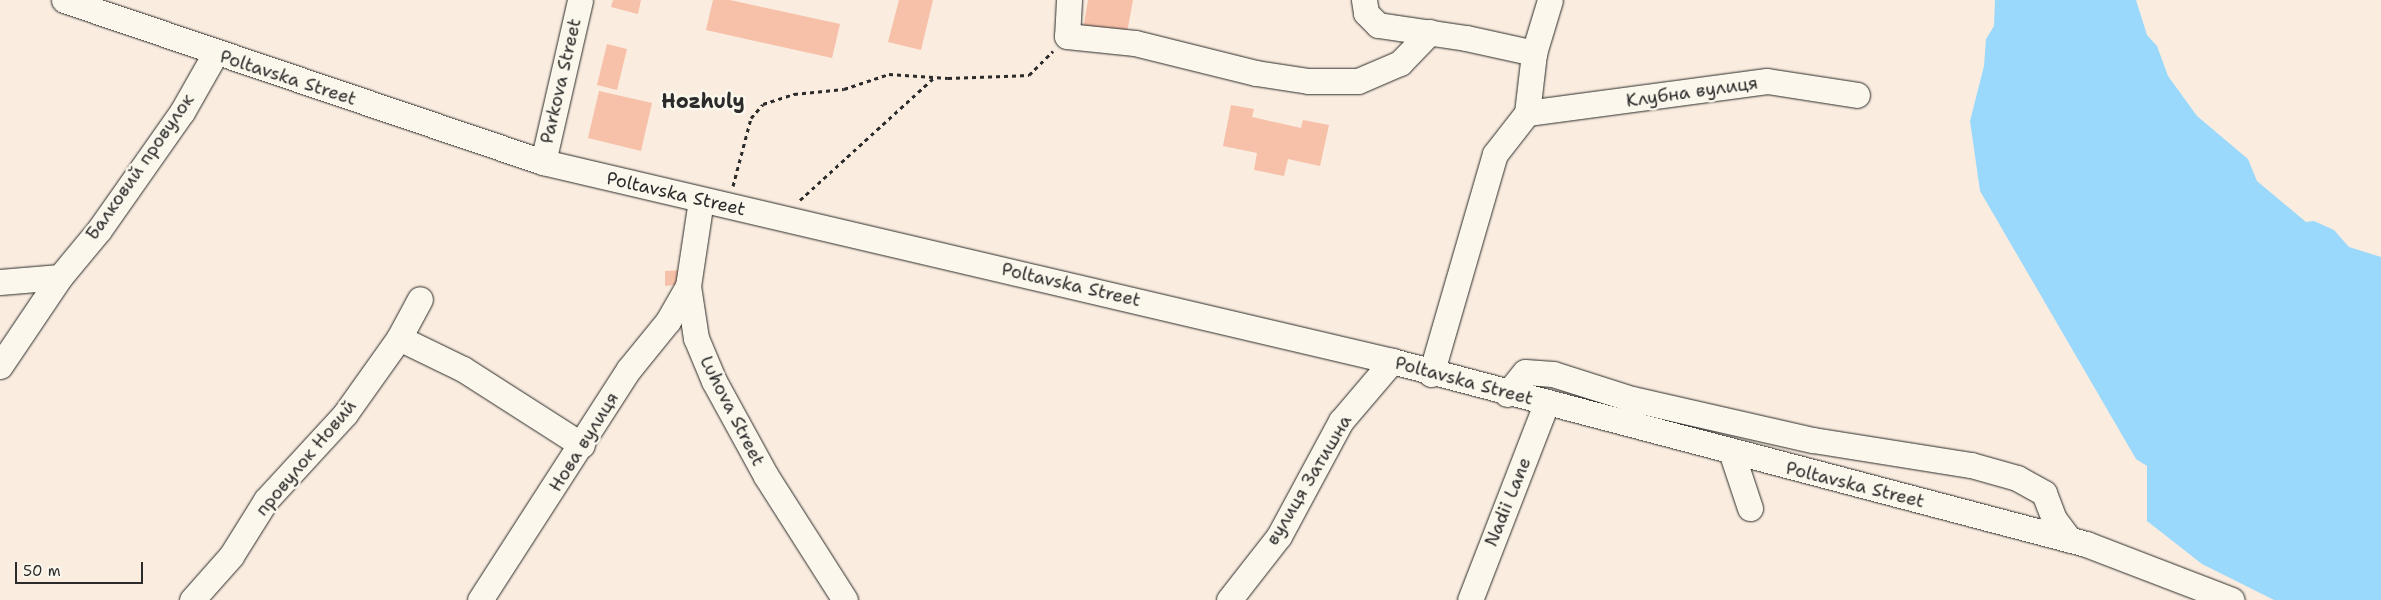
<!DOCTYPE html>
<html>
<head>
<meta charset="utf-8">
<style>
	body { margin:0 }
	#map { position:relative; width:2381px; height:600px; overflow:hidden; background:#faecdf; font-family:"Shantell Sans",sans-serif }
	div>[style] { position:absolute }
	.water>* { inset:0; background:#9ad9fc }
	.building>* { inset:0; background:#f6c0a9 }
	.path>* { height:3px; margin-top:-1.5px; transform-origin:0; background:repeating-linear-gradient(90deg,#2b2b2b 0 4px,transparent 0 8px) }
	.roads { filter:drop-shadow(0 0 1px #2b2b2b) drop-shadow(0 0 1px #2b2b2b) }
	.minor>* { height:25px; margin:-12.5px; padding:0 12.5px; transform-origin:12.5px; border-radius:12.5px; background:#fbf7ec }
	span { translate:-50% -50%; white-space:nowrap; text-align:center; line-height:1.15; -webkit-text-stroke:5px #fbf7ec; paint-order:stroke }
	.street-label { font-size:18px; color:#2b2b2b }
	.quarter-label { font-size:20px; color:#2b2b2b; font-weight:700 }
	.scale { position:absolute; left:15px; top:562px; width:128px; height:22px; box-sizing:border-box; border:2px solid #2b2b2b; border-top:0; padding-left:6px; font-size:15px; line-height:18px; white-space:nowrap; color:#2b2b2b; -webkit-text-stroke:4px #fbf7ec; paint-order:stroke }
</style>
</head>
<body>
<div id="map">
	<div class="water">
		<div style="clip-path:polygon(1995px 0,2136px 0,2147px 35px,2157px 46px,2168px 76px,2197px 116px,2248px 159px,2257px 181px,2306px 222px,2314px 221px,2334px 230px,2349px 247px,2381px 257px,2381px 600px,2274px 600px,2202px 564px,2147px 521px,2147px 466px,2136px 459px,1980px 191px,1970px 121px,1984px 66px,1986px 39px,1994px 26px)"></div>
	</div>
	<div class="building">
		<div style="clip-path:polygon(613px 0,641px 0,638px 14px,611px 7px)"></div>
		<div style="clip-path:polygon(713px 0,730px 0,840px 24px,832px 58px,706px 30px)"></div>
		<div style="clip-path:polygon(899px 0,933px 0,921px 50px,888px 42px)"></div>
		<div style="clip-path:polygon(1088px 0,1133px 0,1126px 38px,1083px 30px)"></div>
		<div style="clip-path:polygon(607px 44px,627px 49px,617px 90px,597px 85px)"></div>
		<div style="clip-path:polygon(599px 91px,652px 103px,641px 151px,588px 138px)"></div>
		<div style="clip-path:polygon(1231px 105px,1254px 109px,1252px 117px,1301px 128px,1303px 120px,1329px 125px,1320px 166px,1288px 159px,1284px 176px,1254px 170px,1257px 153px,1223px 146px)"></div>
		<div style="clip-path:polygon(682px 270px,683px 284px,665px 286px,665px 271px)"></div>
	</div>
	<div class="path">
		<div style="left:733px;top:186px;width:70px;rotate:-75.2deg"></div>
		<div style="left:751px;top:118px;width:18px;rotate:-49deg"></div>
		<div style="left:763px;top:104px;width:33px;rotate:-18deg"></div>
		<div style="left:794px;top:94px;width:50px;rotate:-5.7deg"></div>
		<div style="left:844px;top:89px;width:47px;rotate:-18.4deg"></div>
		<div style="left:889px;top:74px;width:59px;rotate:3.9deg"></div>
		<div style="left:948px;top:78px;width:81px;rotate:-2.1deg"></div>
		<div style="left:1029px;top:75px;width:34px;rotate:-45deg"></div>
		<div style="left:800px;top:200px;width:184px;rotate:-42.4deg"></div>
	</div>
	<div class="roads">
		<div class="minor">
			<div style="left:64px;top:0;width:506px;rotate:18.69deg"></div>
			<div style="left:543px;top:162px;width:872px;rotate:13.19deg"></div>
			<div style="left:1392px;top:361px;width:718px;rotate:14.77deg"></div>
			<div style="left:2086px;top:544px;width:156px;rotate:21deg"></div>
			<div style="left:1069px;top:0;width:36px;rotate:93deg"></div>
			<div style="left:1067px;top:36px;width:68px;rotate:5.9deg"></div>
			<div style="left:1135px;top:43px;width:125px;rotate:13.9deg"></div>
			<div style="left:1256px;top:73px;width:53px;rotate:8.7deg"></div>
			<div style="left:1308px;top:81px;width:50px"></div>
			<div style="left:1358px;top:81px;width:46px;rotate:-23.2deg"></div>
			<div style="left:1400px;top:63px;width:43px;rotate:-45.9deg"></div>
			<div style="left:1364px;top:0;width:13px;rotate:81deg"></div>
			<div style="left:1366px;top:13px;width:17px;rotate:45deg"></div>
			<div style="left:1378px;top:25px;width:89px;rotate:8.4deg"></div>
			<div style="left:1466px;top:38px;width:70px;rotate:12.4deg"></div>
			<div style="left:1527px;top:113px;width:242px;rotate:-7.6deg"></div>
			<div style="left:1767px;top:81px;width:91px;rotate:8.8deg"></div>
			<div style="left:543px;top:162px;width:166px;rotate:-77.1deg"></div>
			<div style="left:701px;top:200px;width:87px;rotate:98.6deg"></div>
			<div style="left:688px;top:286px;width:53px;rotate:81.3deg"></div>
			<div style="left:696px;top:338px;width:47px;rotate:67.3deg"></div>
			<div style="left:714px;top:381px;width:108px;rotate:61.3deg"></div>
			<div style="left:766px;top:476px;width:147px;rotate:57.5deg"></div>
			<div style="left:0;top:282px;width:60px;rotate:-4.8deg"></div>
			<div style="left:399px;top:338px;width:71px;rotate:25.8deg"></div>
			<div style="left:463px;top:369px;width:141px;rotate:32.6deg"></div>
			<div style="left:0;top:366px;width:107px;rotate:-56deg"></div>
			<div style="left:60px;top:277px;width:61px;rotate:-50.3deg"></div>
			<div style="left:99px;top:230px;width:144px;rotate:-54.9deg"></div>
			<div style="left:182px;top:112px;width:67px;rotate:-60.4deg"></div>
			<div style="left:1431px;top:374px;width:229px;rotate:-73.8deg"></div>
			<div style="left:1495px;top:154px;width:52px;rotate:-52deg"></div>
			<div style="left:1527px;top:113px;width:60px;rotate:-83.3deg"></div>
			<div style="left:1534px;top:53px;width:55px;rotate:-73.2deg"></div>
			<div style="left:1507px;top:394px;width:28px;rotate:-51deg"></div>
			<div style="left:1525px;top:372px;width:28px;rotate:4deg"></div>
			<div style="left:1553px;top:374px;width:83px;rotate:17.6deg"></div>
			<div style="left:1632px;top:399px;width:186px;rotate:12.8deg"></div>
			<div style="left:1813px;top:440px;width:160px;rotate:9deg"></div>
			<div style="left:1971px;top:465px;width:48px;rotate:15.8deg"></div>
			<div style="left:2017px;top:478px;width:31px;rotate:29deg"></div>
			<div style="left:2044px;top:493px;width:28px;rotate:69deg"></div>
			<div style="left:2054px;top:519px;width:26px;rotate:53deg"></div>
			<div style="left:1732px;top:454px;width:57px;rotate:71.6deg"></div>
			<div style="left:192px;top:600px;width:59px;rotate:-48.4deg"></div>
			<div style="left:231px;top:556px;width:66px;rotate:-58deg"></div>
			<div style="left:266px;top:500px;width:117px;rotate:-47.4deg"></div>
			<div style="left:345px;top:414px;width:93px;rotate:-54.6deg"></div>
			<div style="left:399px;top:338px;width:44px;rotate:-61.7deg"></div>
			<div style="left:480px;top:600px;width:275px;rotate:-57.2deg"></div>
			<div style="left:629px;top:369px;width:62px;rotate:-50.9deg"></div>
			<div style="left:668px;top:321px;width:40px;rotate:-60.3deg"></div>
			<div style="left:1229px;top:600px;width:81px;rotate:-52deg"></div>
			<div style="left:1279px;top:536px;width:131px;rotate:-61.7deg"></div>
			<div style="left:1341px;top:421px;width:79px;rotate:-49.6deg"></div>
			<div style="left:1470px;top:600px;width:210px;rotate:-68.8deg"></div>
		</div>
	</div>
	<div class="street-label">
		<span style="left:288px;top:78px;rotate:18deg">Poltavska Street</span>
		<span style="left:561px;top:81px;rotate:-77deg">Parkova Street</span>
		<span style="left:1692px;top:92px;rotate:-8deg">Клубна вулиця</span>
		<span style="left:140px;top:167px;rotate:-55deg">Балковий провулок</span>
		<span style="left:676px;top:194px;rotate:13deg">Poltavska Street</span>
		<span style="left:1071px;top:285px;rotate:13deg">Poltavska Street</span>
		<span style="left:1464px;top:381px;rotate:15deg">Poltavska Street</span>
		<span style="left:732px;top:411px;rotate:63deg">Luhova Street</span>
		<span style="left:584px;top:442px;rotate:-58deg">Нова вулиця</span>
		<span style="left:306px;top:458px;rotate:-50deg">провулок Новий</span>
		<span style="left:1309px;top:480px;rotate:-59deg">вулиця Затишна</span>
		<span style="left:1855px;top:485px;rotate:14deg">Poltavska Street</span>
		<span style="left:1508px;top:502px;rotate:-68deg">Nadii Lane</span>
	</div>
	<div class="quarter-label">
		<span style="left:703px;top:101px">Hozhuly</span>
	</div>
	<div class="scale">50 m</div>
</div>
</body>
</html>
